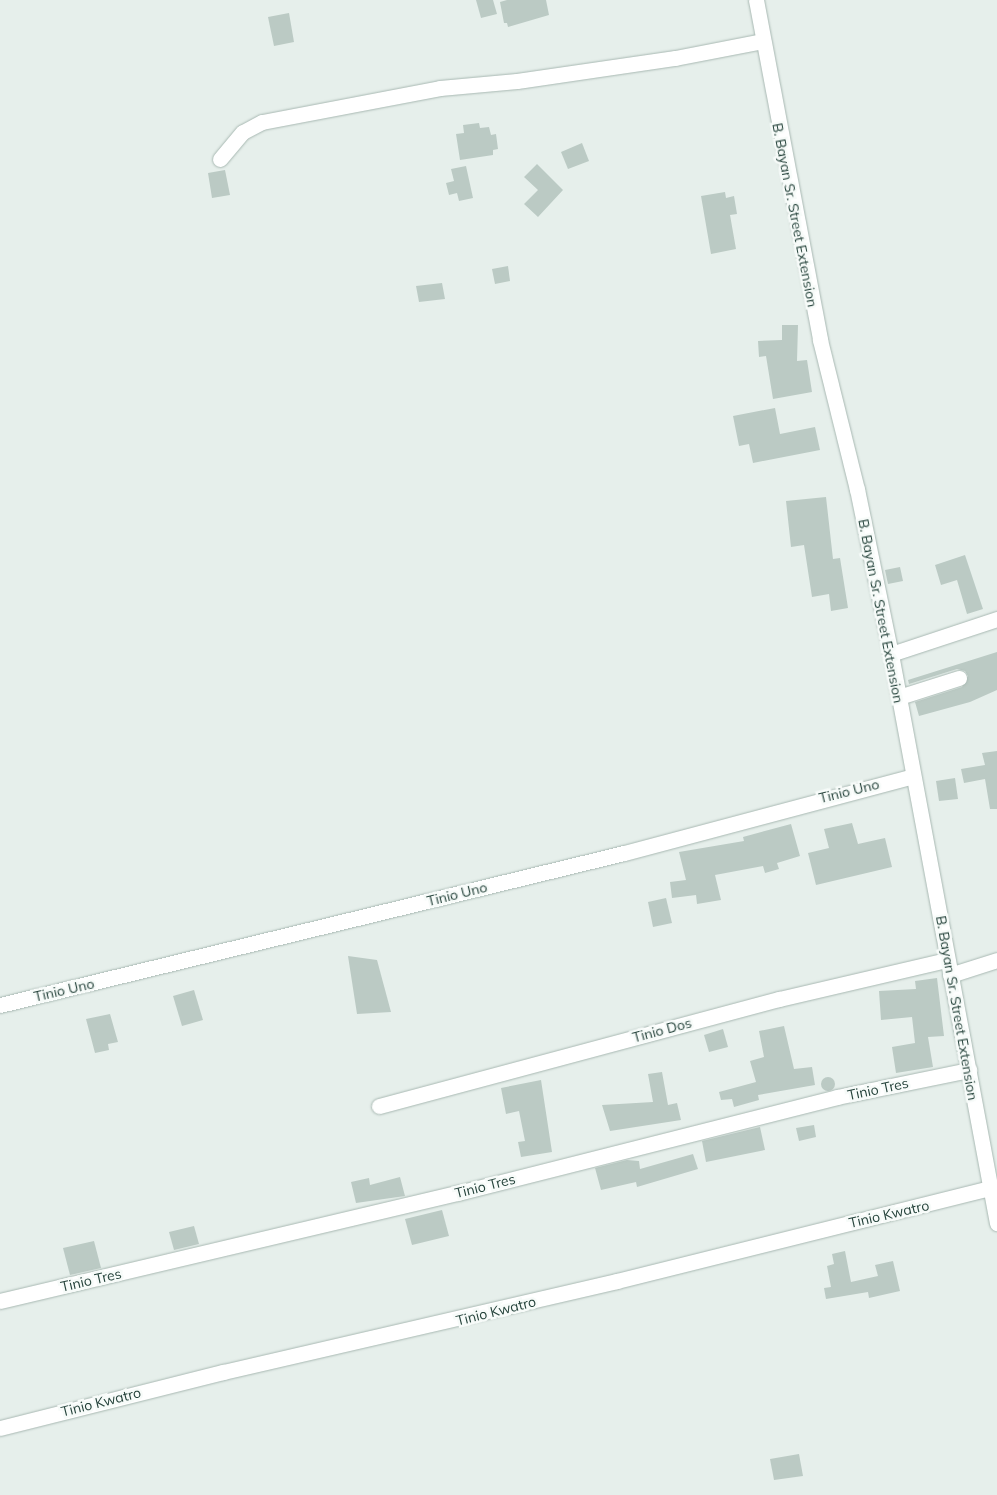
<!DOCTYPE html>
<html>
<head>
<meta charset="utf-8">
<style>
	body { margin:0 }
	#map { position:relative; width:997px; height:1495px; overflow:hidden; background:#e6efeb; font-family:Mulish,sans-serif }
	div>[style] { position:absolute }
	.building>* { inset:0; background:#bbcac4 }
	.round { border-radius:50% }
	.roads { filter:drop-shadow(0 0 1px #a8b8b2) drop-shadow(0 0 1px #a8b8b2) }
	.minor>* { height:15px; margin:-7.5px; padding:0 7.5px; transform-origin:7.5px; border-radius:7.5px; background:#fff }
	span { translate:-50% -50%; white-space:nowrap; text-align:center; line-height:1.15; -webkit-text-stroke:5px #f7fbf9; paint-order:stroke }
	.street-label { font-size:14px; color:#24423a }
</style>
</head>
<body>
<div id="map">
	<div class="building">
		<div style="clip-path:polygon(476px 0,493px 0,497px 14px,481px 18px)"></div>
		<div style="clip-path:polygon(507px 0,546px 0,549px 15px,508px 27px,507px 23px,504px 23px,500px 2px)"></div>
		<div style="clip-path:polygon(289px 13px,294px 42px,274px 46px,268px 17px)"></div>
		<div style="clip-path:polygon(479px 123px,480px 128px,489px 127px,491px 135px,496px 134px,498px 149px,493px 150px,493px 155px,460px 160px,456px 134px,464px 133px,463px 125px)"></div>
		<div style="clip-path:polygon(582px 143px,589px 161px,568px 169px,561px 152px)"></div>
		<div style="clip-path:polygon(537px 164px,563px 190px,538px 217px,524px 204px,538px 190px,524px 177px)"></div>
		<div style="clip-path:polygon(466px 166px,473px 198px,459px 201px,457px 193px,449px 195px,446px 183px,454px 181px,451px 169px)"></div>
		<div style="clip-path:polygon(225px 170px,230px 195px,212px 198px,208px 173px)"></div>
		<div style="clip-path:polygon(725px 192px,726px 198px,734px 196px,737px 214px,730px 215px,736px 249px,711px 254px,701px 196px)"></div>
		<div style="clip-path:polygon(508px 266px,510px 281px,495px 284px,492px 269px)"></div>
		<div style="clip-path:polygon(442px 283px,445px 299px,419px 302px,416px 286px)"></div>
		<div style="clip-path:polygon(782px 325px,798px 325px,797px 361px,807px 360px,812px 392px,773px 399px,766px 356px,759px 357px,758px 341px,782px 340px)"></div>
		<div style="clip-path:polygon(775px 408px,780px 434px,815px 427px,820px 450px,753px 463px,749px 444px,739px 446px,733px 416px)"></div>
		<div style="clip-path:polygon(826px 497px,833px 559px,840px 558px,848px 608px,831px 611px,829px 594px,812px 597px,804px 545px,791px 547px,786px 501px)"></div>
		<div style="clip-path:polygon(965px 555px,983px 609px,967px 614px,957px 580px,941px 585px,935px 565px)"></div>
		<div style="clip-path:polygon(900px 567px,903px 581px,888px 584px,885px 570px)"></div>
		<div style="clip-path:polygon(997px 652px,997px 690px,970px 702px,919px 716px,915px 702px,962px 687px,968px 676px,965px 671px,957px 669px,909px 684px,908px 680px)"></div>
		<div style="clip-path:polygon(997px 751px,997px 809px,990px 809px,985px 779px,964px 783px,961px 769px,985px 765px,982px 753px)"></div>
		<div style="clip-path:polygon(955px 778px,958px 799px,939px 801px,936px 781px)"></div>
		<div style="clip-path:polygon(852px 823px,858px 844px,885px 838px,892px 867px,816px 885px,808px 853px,829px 848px,824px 829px)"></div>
		<div style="clip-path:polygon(791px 824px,800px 856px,777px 863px,779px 869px,765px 873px,763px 866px,715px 875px,721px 900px,697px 904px,696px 895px,672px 898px,670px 882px,686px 880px,679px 852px,744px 841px,743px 837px)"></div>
		<div style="clip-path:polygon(666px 898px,672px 923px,653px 927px,648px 902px)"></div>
		<div style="clip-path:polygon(348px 956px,377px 960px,391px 1012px,357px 1014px)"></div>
		<div style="clip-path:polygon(937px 978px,944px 1036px,928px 1037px,933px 1067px,896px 1073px,892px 1047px,915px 1043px,912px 1017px,881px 1020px,879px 991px,916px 989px,915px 981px)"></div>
		<div style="clip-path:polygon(194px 990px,203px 1020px,182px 1026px,173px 996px)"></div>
		<div style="clip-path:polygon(110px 1014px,118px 1042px,108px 1044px,109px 1050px,95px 1053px,86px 1019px)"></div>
		<div style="clip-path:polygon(784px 1026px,794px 1069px,812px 1067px,815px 1085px,758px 1095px,759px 1100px,734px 1107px,732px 1099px,721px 1100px,719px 1092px,756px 1082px,750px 1061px,764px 1057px,759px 1031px)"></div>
		<div style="clip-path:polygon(723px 1029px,728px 1047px,709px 1052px,704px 1035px)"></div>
		<div style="clip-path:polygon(662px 1072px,668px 1105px,677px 1103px,681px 1120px,610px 1131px,602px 1105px,653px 1102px,648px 1074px)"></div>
		<div class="round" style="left:821px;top:1077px;width:14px;height:14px"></div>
		<div style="clip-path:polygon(541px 1080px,552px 1152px,521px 1157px,518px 1142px,525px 1141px,519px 1111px,506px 1114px,501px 1088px)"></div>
		<div style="clip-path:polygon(814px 1125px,816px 1137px,799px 1141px,796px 1128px)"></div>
		<div style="clip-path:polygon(760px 1127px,765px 1150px,706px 1162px,702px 1141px)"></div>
		<div style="clip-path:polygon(693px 1154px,698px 1169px,637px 1187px,636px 1182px,601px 1190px,595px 1168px,627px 1160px,639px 1161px,640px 1169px)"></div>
		<div style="clip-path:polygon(400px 1177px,405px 1196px,356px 1203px,351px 1182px,369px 1178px,370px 1185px)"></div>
		<div style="clip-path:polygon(442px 1210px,449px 1236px,412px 1245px,405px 1219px)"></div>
		<div style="clip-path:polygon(194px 1226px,199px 1244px,174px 1250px,169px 1232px)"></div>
		<div style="clip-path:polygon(94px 1241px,101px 1268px,70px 1275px,63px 1248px)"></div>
		<div style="clip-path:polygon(845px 1251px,851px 1282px,878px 1276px,875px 1265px,893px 1261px,900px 1291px,869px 1298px,868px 1292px,826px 1299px,824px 1288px,831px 1287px,827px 1266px,834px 1264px,832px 1254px)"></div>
		<div style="clip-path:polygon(799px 1454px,803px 1476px,774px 1480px,770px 1459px)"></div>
	</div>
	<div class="roads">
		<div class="minor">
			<div style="left:756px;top:0;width:346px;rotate:79.3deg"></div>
			<div style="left:820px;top:340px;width:154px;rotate:76.1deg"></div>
			<div style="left:857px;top:489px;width:168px;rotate:78.4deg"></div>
			<div style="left:891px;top:654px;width:579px;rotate:79.45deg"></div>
			<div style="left:220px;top:159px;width:35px;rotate:-50deg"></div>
			<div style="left:243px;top:132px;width:21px;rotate:-28deg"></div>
			<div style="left:262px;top:122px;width:181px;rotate:-10.8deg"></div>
			<div style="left:440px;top:88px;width:77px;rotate:-5.2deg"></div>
			<div style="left:517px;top:81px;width:160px;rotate:-8.3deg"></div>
			<div style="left:675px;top:58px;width:90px;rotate:-10.9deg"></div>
			<div style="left:891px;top:654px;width:112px;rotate:-18.3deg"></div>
			<div style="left:899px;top:697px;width:63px;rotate:-17.6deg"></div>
			<div style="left:950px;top:975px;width:49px;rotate:-17.7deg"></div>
			<div style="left:0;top:1005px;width:642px;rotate:-13.69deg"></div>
			<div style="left:624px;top:853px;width:299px;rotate:-14.9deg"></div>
			<div style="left:379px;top:1106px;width:414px;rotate:-15deg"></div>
			<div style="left:779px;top:999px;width:172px;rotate:-13.1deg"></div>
			<div style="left:0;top:1301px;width:471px;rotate:-13.3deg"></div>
			<div style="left:458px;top:1193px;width:391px;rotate:-14.2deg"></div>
			<div style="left:837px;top:1097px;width:135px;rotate:-11.6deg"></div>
			<div style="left:0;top:1428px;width:230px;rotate:-14.1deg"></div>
			<div style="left:223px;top:1372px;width:404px;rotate:-13deg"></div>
			<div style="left:617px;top:1281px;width:384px;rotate:-14deg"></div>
		</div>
	</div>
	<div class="street-label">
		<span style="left:795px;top:215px;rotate:79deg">B. Bayan Sr. Street Extension</span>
		<span style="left:881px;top:611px;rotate:79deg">B. Bayan Sr. Street Extension</span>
		<span style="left:849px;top:791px;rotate:-14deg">Tinio Uno</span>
		<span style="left:457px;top:894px;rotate:-14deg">Tinio Uno</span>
		<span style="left:64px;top:990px;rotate:-13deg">Tinio Uno</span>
		<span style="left:957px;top:1008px;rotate:80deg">B. Bayan Sr. Street Extension</span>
		<span style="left:662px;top:1030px;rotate:-15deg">Tinio Dos</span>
		<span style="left:878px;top:1089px;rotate:-12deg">Tinio Tres</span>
		<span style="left:485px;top:1186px;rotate:-14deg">Tinio Tres</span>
		<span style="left:889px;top:1214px;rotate:-13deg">Tinio Kwatro</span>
		<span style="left:91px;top:1280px;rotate:-13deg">Tinio Tres</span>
		<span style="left:496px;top:1311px;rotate:-14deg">Tinio Kwatro</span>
		<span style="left:101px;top:1402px;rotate:-14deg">Tinio Kwatro</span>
	</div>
</div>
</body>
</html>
